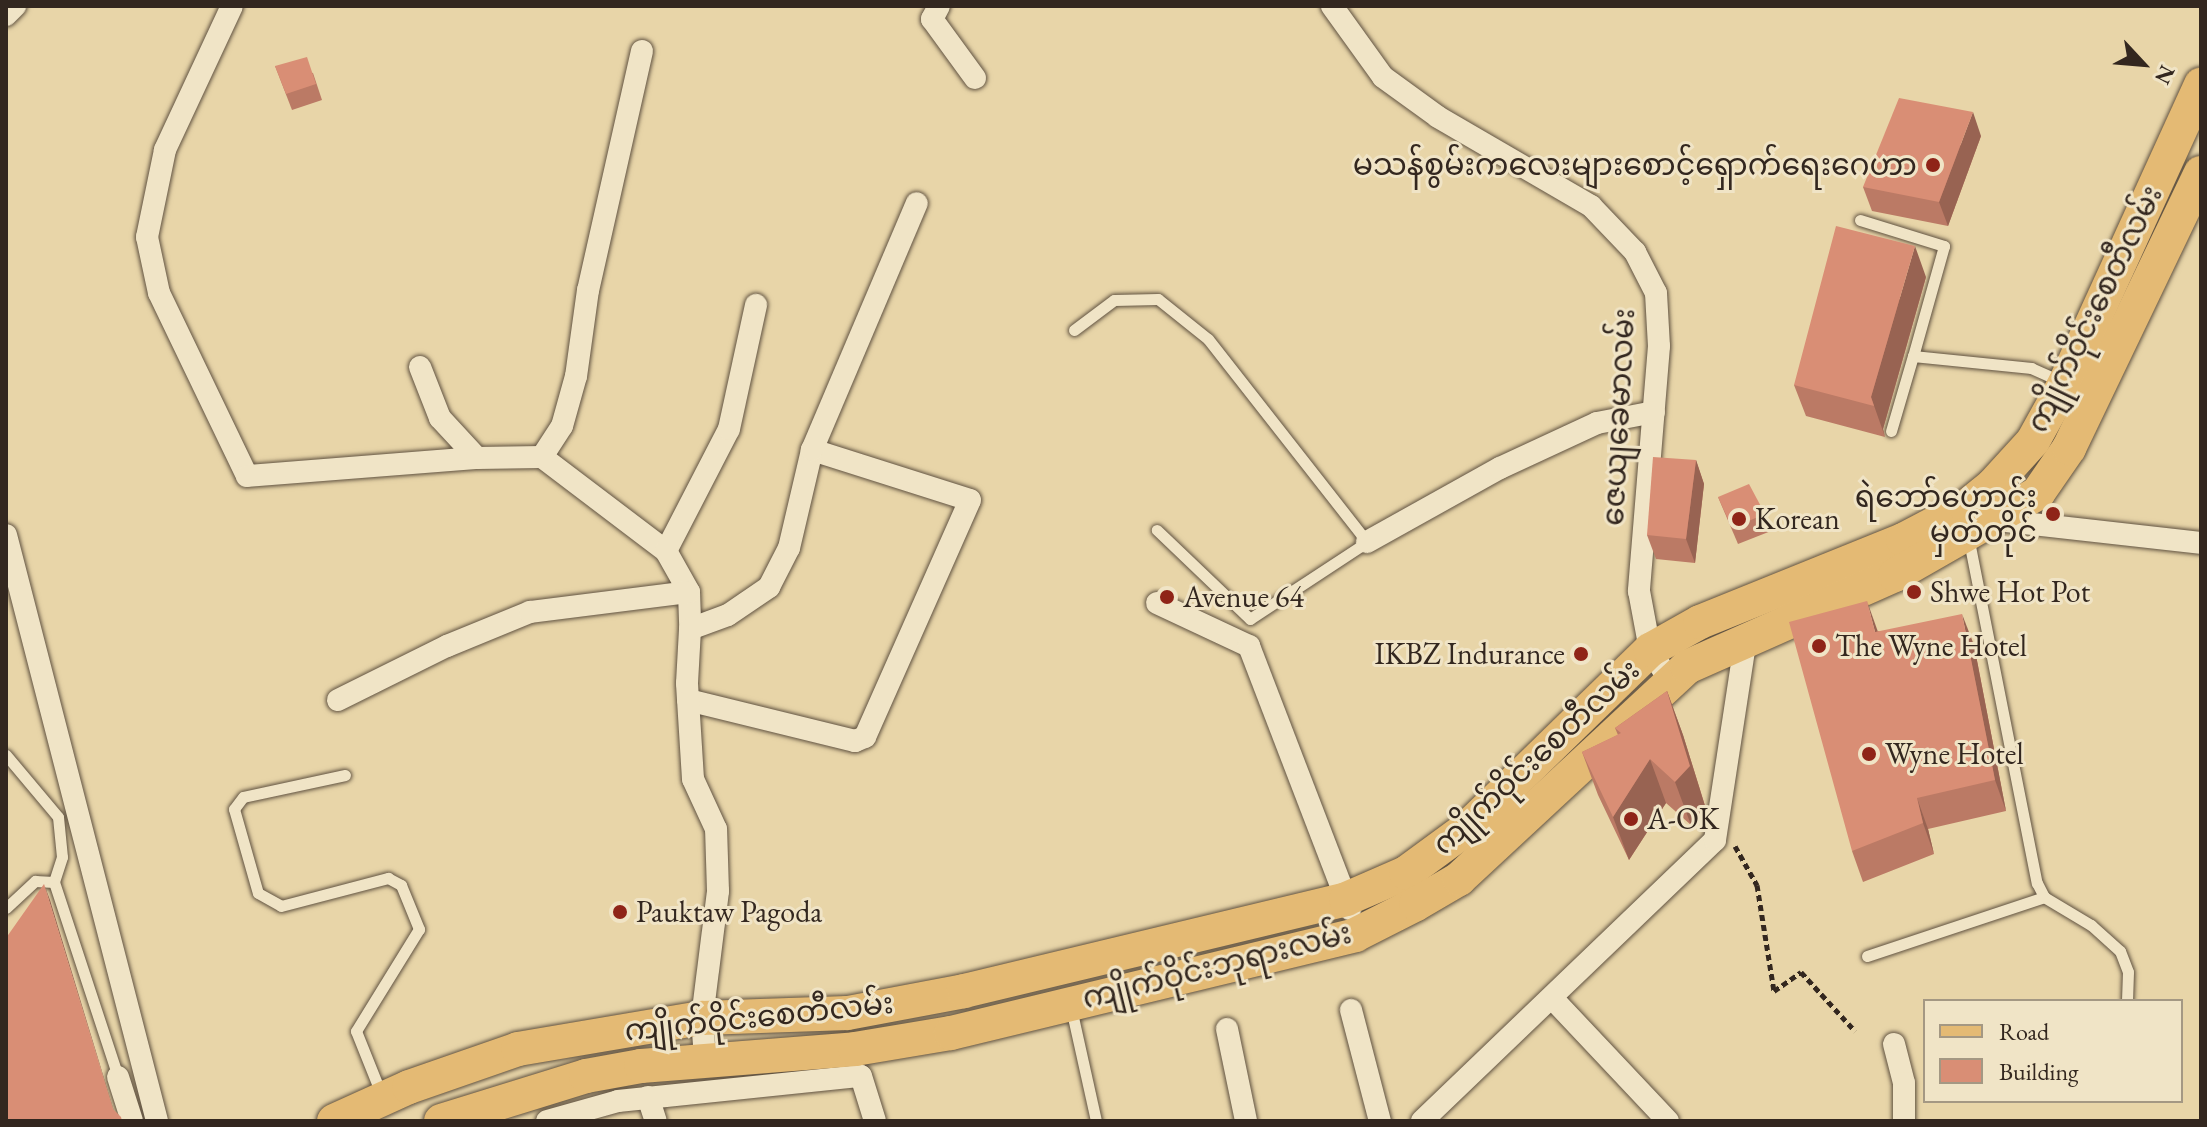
<!DOCTYPE html>
<html>
<head>
<meta charset="utf-8">
<style>
	body { margin:0 }
	#map { position:relative; width:2207px; height:1127px; overflow:hidden; background:#e8d5a8; font-family:"EB Garamond","Noto Sans Myanmar",serif }
	div>[style] { position:absolute }
	.path>* { height:5px; margin-top:-2.5px; transform-origin:0; background:repeating-linear-gradient(90deg,#33271f 0 6px,transparent 0 10px) }
	.roads { filter:drop-shadow(0 0 2px #605241) drop-shadow(0 0 2px #605241) }
	.service>* { height:11px; margin:-5.5px; padding:0 5.5px; transform-origin:5.5px; border-radius:5.5px; background:#f0e4c6 }
	.minor>* { height:22px; margin:-11px; padding:0 11px; transform-origin:11px; border-radius:11px; background:#f0e4c6 }
	.primary>* { height:34px; margin:-17px; padding:0 17px; transform-origin:17px; border-radius:17px; background:#e4ba74 }
	.wall>* { inset:0; background:#bb7a65 }
	.shaded-wall>* { inset:0; background:#986352 }
	.building>* { inset:0; background:#d98e75 }
	.dots>* { width:22px; height:22px; translate:-50% -50%; box-sizing:border-box; border:4px solid #f0e4c6; border-radius:50% }
	span { translate:-50% -50%; white-space:nowrap; text-align:center; line-height:1.15; -webkit-text-stroke:6px #f0e4c6; paint-order:stroke }
	.poi-label { font-size:30px; color:#33271f }
	.right { translate:-100% -50%; text-align:right }
	.left { translate:0 -50%; text-align:left }
	.street-label { font-size:30px; color:#33271f }
	.frame { position:absolute; inset:0; border:8px solid #33271f; pointer-events:none }
	.legend { position:absolute; left:1923px; top:999px; width:260px; height:104px; box-sizing:border-box; background:#f0e4c6; border:2px solid #a49883; margin:0; padding:10px 14px; list-style:none; font-size:24px; color:#33271f }
	.legend li { display:flex; align-items:center; gap:16px; height:40px }
	.legend b { width:40px; border:2px solid #a49883 }
	.north { position:absolute; left:2103px; top:24px; width:80px; height:80px; -webkit-text-stroke:6px #f0e4c6; paint-order:stroke; rotate:116deg; font-size:22px; font-weight:700; line-height:32px; text-align:center; color:#33271f }
	.north::after { content:''; display:block; margin:auto; width:28px; height:36px; background:#33271f; clip-path:polygon(50% 0,100% 100%,50% 72%,0 100%) }
</style>
</head>
<body>
<div id="map">
	<div class="path">
		<div style="left:1735px;top:846px;width:45px;rotate:60.6deg"></div>
		<div style="left:1757px;top:885px;width:107px;rotate:80.9deg"></div>
		<div style="left:1774px;top:991px;width:33px;rotate:-35deg"></div>
		<div style="left:1801px;top:972px;width:80px;rotate:47.5deg"></div>
	</div>
	<div class="roads">
		<div class="service">
			<div style="left:1860px;top:220px;width:88px;rotate:17.2deg"></div>
			<div style="left:1944px;top:246px;width:114px;rotate:105.7deg"></div>
			<div style="left:1913px;top:356px;width:119px;rotate:5.8deg"></div>
			<div style="left:2031px;top:368px;width:35px;rotate:24deg"></div>
			<div style="left:1074px;top:330px;width:50px;rotate:-36.9deg"></div>
			<div style="left:1114px;top:300px;width:44px;rotate:-1.3deg"></div>
			<div style="left:1158px;top:299px;width:64px;rotate:38.7deg"></div>
			<div style="left:1208px;top:339px;width:258px;rotate:51.9deg"></div>
			<div style="left:1367px;top:542px;width:140px;rotate:146.7deg"></div>
			<div style="left:1250px;top:619px;width:129px;rotate:-136.3deg"></div>
			<div style="left:1891px;top:431px;width:78px;rotate:-73.7deg"></div>
			<div style="left:1968px;top:536px;width:354px;rotate:78.8deg"></div>
			<div style="left:2037px;top:883px;width:16px;rotate:63deg"></div>
			<div style="left:2044px;top:897px;width:55px;rotate:30.8deg"></div>
			<div style="left:2091px;top:925px;width:39px;rotate:42deg"></div>
			<div style="left:2120px;top:951px;width:22px;rotate:69deg"></div>
			<div style="left:2128px;top:972px;width:29px;rotate:92deg"></div>
			<div style="left:6px;top:755px;width:81px;rotate:50deg"></div>
			<div style="left:58px;top:817px;width:40px;rotate:84.3deg"></div>
			<div style="left:62px;top:857px;width:26px;rotate:108deg"></div>
			<div style="left:345px;top:775px;width:104px;rotate:167.8deg"></div>
			<div style="left:243px;top:797px;width:15px;rotate:127deg"></div>
			<div style="left:234px;top:809px;width:87px;rotate:74.1deg"></div>
			<div style="left:258px;top:893px;width:26px;rotate:29deg"></div>
			<div style="left:281px;top:906px;width:111px;rotate:-14.7deg"></div>
			<div style="left:388px;top:878px;width:15px;rotate:28deg"></div>
			<div style="left:401px;top:885px;width:48px;rotate:67.8deg"></div>
			<div style="left:419px;top:929px;width:120px;rotate:121.7deg"></div>
			<div style="left:356px;top:1031px;width:70px;rotate:68.2deg"></div>
			<div style="left:6px;top:908px;width:40px;rotate:-43deg"></div>
			<div style="left:35px;top:881px;width:19px;rotate:3deg"></div>
			<div style="left:54px;top:882px;width:205px;rotate:71.8deg"></div>
			<div style="left:1867px;top:956px;width:187px;rotate:-18.4deg"></div>
			<div style="left:1071px;top:1008px;width:116px;rotate:77.5deg"></div>
		</div>
		<div class="minor">
			<div style="left:232px;top:6px;width:159px;rotate:115deg"></div>
			<div style="left:165px;top:150px;width:89px;rotate:101.7deg"></div>
			<div style="left:147px;top:237px;width:57px;rotate:77.9deg"></div>
			<div style="left:159px;top:293px;width:203px;rotate:64.3deg"></div>
			<div style="left:247px;top:476px;width:231px;rotate:-4.5deg"></div>
			<div style="left:939px;top:6px;width:15px;rotate:118deg"></div>
			<div style="left:932px;top:19px;width:73px;rotate:53.9deg"></div>
			<div style="left:1332px;top:6px;width:87px;rotate:54.3deg"></div>
			<div style="left:1383px;top:77px;width:68px;rotate:36deg"></div>
			<div style="left:1438px;top:117px;width:177px;rotate:30.2deg"></div>
			<div style="left:1591px;top:206px;width:64px;rotate:46.3deg"></div>
			<div style="left:1635px;top:252px;width:46px;rotate:62.9deg"></div>
			<div style="left:1656px;top:293px;width:53px;rotate:86.8deg"></div>
			<div style="left:1659px;top:346px;width:246px;rotate:94.7deg"></div>
			<div style="left:1639px;top:591px;width:60px;rotate:79.4deg"></div>
			<div style="left:1650px;top:650px;width:37px;rotate:57deg"></div>
			<div style="left:6px;top:15px;width:13px;rotate:-45deg"></div>
			<div style="left:642px;top:51px;width:245px;rotate:102.7deg"></div>
			<div style="left:588px;top:290px;width:87px;rotate:97.9deg"></div>
			<div style="left:576px;top:376px;width:52px;rotate:105.6deg"></div>
			<div style="left:562px;top:426px;width:37px;rotate:123deg"></div>
			<div style="left:542px;top:457px;width:156px;rotate:37.2deg"></div>
			<div style="left:666px;top:551px;width:47px;rotate:60.7deg"></div>
			<div style="left:689px;top:592px;width:37px;rotate:88deg"></div>
			<div style="left:420px;top:367px;width:55px;rotate:68.6deg"></div>
			<div style="left:440px;top:418px;width:54px;rotate:47.2deg"></div>
			<div style="left:477px;top:458px;width:65px;rotate:-0.9deg"></div>
			<div style="left:1988px;top:519px;width:214px;rotate:6.4deg"></div>
			<div style="left:6px;top:535px;width:605px;rotate:75.55deg"></div>
			<div style="left:1367px;top:542px;width:152px;rotate:-29.1deg"></div>
			<div style="left:1500px;top:468px;width:107px;rotate:-24.9deg"></div>
			<div style="left:1597px;top:423px;width:58px;rotate:-10.9deg"></div>
			<div style="left:666px;top:551px;width:137px;rotate:-62.7deg"></div>
			<div style="left:729px;top:429px;width:127px;rotate:-77.7deg"></div>
			<div style="left:1157px;top:603px;width:102px;rotate:25.1deg"></div>
			<div style="left:1249px;top:646px;width:282px;rotate:69deg"></div>
			<div style="left:338px;top:700px;width:122px;rotate:-26.4deg"></div>
			<div style="left:447px;top:646px;width:90px;rotate:-22.3deg"></div>
			<div style="left:530px;top:612px;width:160px;rotate:-7.2deg"></div>
			<div style="left:688px;top:700px;width:172px;rotate:13.8deg"></div>
			<div style="left:855px;top:741px;width:11px;rotate:-22deg"></div>
			<div style="left:865px;top:737px;width:259px;rotate:-66.1deg"></div>
			<div style="left:970px;top:500px;width:166px;rotate:-162.4deg"></div>
			<div style="left:1552px;top:998px;width:169px;rotate:46.7deg"></div>
			<div style="left:1351px;top:1010px;width:115px;rotate:75.4deg"></div>
			<div style="left:1227px;top:1029px;width:94px;rotate:78.3deg"></div>
			<div style="left:1894px;top:1044px;width:40px;rotate:75.6deg"></div>
			<div style="left:1904px;top:1083px;width:38px;rotate:90deg"></div>
			<div style="left:705px;top:1058px;width:40px;rotate:-94.3deg"></div>
			<div style="left:702px;top:1018px;width:128px;rotate:-82.8deg"></div>
			<div style="left:718px;top:891px;width:62px;rotate:-91.8deg"></div>
			<div style="left:716px;top:829px;width:55px;rotate:-114.7deg"></div>
			<div style="left:693px;top:779px;width:96px;rotate:-93.6deg"></div>
			<div style="left:687px;top:683px;width:54px;rotate:-86.8deg"></div>
			<div style="left:690px;top:629px;width:40px;rotate:-20.2deg"></div>
			<div style="left:728px;top:615px;width:50px;rotate:-34.3deg"></div>
			<div style="left:769px;top:587px;width:44px;rotate:-62.9deg"></div>
			<div style="left:789px;top:548px;width:101px;rotate:-76.8deg"></div>
			<div style="left:812px;top:450px;width:268px;rotate:-67deg"></div>
			<div style="left:118px;top:1077px;width:46px;rotate:72.3deg"></div>
			<div style="left:648px;top:1097px;width:25px;rotate:72deg"></div>
			<div style="left:547px;top:1121px;width:74px;rotate:-15.7deg"></div>
			<div style="left:618px;top:1101px;width:244px;rotate:-5.9deg"></div>
			<div style="left:861px;top:1076px;width:47px;rotate:72.7deg"></div>
			<div style="left:1422px;top:1121px;width:406px;rotate:-43.8deg"></div>
			<div style="left:1715px;top:840px;width:205px;rotate:-81.3deg"></div>
		</div>
		<div class="primary">
			<div style="left:334px;top:1121px;width:82px;rotate:-24.4deg"></div>
			<div style="left:409px;top:1087px;width:115px;rotate:-19.2deg"></div>
			<div style="left:518px;top:1049px;width:187px;rotate:-9.6deg"></div>
			<div style="left:702px;top:1018px;width:146px;rotate:-2deg"></div>
			<div style="left:848px;top:1013px;width:118px;rotate:-10.7deg"></div>
			<div style="left:964px;top:991px;width:393px;rotate:-13.5deg"></div>
			<div style="left:1346px;top:899px;width:65px;rotate:-23.4deg"></div>
			<div style="left:1406px;top:873px;width:74px;rotate:-36.3deg"></div>
			<div style="left:1466px;top:829px;width:257px;rotate:-44.2deg"></div>
			<div style="left:1650px;top:650px;width:57px;rotate:-29.2deg"></div>
			<div style="left:1700px;top:622px;width:219px;rotate:-22deg"></div>
			<div style="left:1903px;top:540px;width:71px;rotate:-27.6deg"></div>
			<div style="left:1966px;top:507px;width:35px;rotate:-39deg"></div>
			<div style="left:1993px;top:485px;width:59px;rotate:-47.7deg"></div>
			<div style="left:2033px;top:441px;width:66px;rotate:-61.1deg"></div>
			<div style="left:2065px;top:383px;width:328px;rotate:-65.5deg"></div>
			<div style="left:441px;top:1121px;width:152px;rotate:-17.2deg"></div>
			<div style="left:586px;top:1076px;width:56px;rotate:-10.3deg"></div>
			<div style="left:641px;top:1066px;width:215px;rotate:-4.5deg"></div>
			<div style="left:855px;top:1049px;width:97px;rotate:-9.5deg"></div>
			<div style="left:951px;top:1033px;width:416px;rotate:-13.6deg"></div>
			<div style="left:1355px;top:935px;width:68px;rotate:-26.9deg"></div>
			<div style="left:1416px;top:904px;width:50px;rotate:-30.2deg"></div>
			<div style="left:1459px;top:879px;width:311px;rotate:-42.9deg"></div>
			<div style="left:1687px;top:667px;width:227px;rotate:-23.9deg"></div>
			<div style="left:1895px;top:575px;width:165px;rotate:-29.8deg"></div>
			<div style="left:2038px;top:493px;width:55px;rotate:-55.4deg"></div>
			<div style="left:2069px;top:448px;width:305px;rotate:-64.4deg"></div>
		</div>
	</div>
	<div class="wall">
		<div style="clip-path:polygon(275px 66px,313px 73px,322px 100px,292px 110px)"></div>
		<div style="clip-path:polygon(1981px 136px,1948px 226px,1872px 211px,1863px 187px)"></div>
		<div style="clip-path:polygon(1926px 277px,1883px 429px,1885px 437px,1806px 416px,1794px 385px)"></div>
		<div style="clip-path:polygon(1696px 460px,1704px 484px,1695px 563px,1656px 559px,1647px 535px)"></div>
		<div style="clip-path:polygon(1718px 497px,1765px 514px,1771px 531px,1738px 544px)"></div>
		<div style="clip-path:polygon(1878px 631px,1974px 645px,2006px 811px,1928px 829px,1934px 854px,1863px 882px,1852px 851px)"></div>
		<div style="clip-path:polygon(1667px 691px,1683px 735px,1706px 809px,1691px 825px,1666px 803px,1629px 860px,1598px 795px,1582px 752px,1618px 735px,1615px 728px)"></div>
	</div>
	<div class="shaded-wall">
		<div style="clip-path:polygon(1973px 112px,1981px 136px,1948px 226px,1939px 202px)"></div>
		<div style="clip-path:polygon(1915px 246px,1926px 277px,1883px 429px,1885px 437px,1871px 397px)"></div>
		<div style="clip-path:polygon(1696px 460px,1704px 484px,1695px 563px,1686px 539px)"></div>
		<div style="clip-path:polygon(1867px 601px,1878px 632px,1875px 632px)"></div>
		<div style="clip-path:polygon(1962px 614px,1974px 645px,2006px 811px,1995px 780px)"></div>
		<div style="clip-path:polygon(1667px 691px,1683px 735px,1706px 809px,1691px 825px,1675px 782px)"></div>
		<div style="clip-path:polygon(1650px 759px,1666px 803px,1629px 860px,1613px 817px)"></div>
		<div style="clip-path:polygon(1917px 798px,1928px 829px,1934px 854px,1923px 823px)"></div>
		<div style="clip-path:polygon(44px 884px,50px 900px,117px 1121px,113px 1109px)"></div>
	</div>
	<div class="building">
		<div style="clip-path:polygon(307px 57px,316px 84px,286px 94px,275px 66px)"></div>
		<div style="clip-path:polygon(1899px 98px,1973px 112px,1939px 202px,1863px 187px)"></div>
		<div style="clip-path:polygon(1836px 226px,1915px 246px,1871px 397px,1874px 406px,1794px 385px)"></div>
		<div style="clip-path:polygon(1653px 457px,1696px 460px,1686px 539px,1647px 535px)"></div>
		<div style="clip-path:polygon(1749px 484px,1765px 514px,1732px 528px,1718px 497px)"></div>
		<div style="clip-path:polygon(1867px 601px,1875px 632px,1962px 614px,1995px 780px,1917px 798px,1923px 823px,1852px 851px,1789px 622px)"></div>
		<div style="clip-path:polygon(1667px 691px,1690px 766px,1675px 782px,1650px 759px,1613px 817px,1582px 752px,1621px 733px,1615px 728px)"></div>
		<div style="clip-path:polygon(44px 884px,113px 1109px,121px 1117px,122px 1121px,6px 1121px,6px 938px)"></div>
	</div>
	<div class="dots">
		<div style="left:1933px;top:165px;background:#8f2418"></div>
		<div style="left:2053px;top:514px;background:#8f2418"></div>
		<div style="left:1739px;top:519px;background:#8f2418"></div>
		<div style="left:1914px;top:592px;background:#8f2418"></div>
		<div style="left:1167px;top:597px;background:#8f2418"></div>
		<div style="left:1819px;top:646px;background:#8f2418"></div>
		<div style="left:1581px;top:654px;background:#8f2418"></div>
		<div style="left:1869px;top:754px;background:#8f2418"></div>
		<div style="left:1631px;top:819px;background:#8f2418"></div>
		<div style="left:620px;top:912px;background:#8f2418"></div>
	</div>
	<div class="poi-label">
		<span class="right" style="left:1917px;top:165px">မသန်စွမ်းကလေးများစောင့်ရှောက်ရေးဂေဟာ</span>
		<span class="right" style="left:2037px;top:514px">ရဲဘော်ဟောင်း<br>မှတ်တိုင်</span>
		<span class="left" style="left:1755px;top:519px">Korean</span>
		<span class="left" style="left:1930px;top:592px">Shwe Hot Pot</span>
		<span class="left" style="left:1183px;top:597px">Avenue 64</span>
		<span class="left" style="left:1835px;top:646px">The Wyne Hotel</span>
		<span class="right" style="left:1565px;top:654px">IKBZ Indurance</span>
		<span class="left" style="left:1885px;top:754px">Wyne Hotel</span>
		<span class="left" style="left:1647px;top:819px">A-OK</span>
		<span class="left" style="left:636px;top:912px">Pauktaw Pagoda</span>
	</div>
	<div class="street-label">
		<span style="left:2095px;top:309px;rotate:-64deg">ကျိုက်ဝိုင်းစေတီလမ်း</span>
		<span style="left:1619px;top:417px;rotate:-87deg">ဇေယျခေမာလမ်း</span>
		<span style="left:1536px;top:757px;rotate:-43deg">ကျိုက်ဝိုင်းစေတီလမ်း</span>
		<span style="left:1217px;top:966px;rotate:-14deg">ကျိုက်ဝိုင်းဘုရားလမ်း</span>
		<span style="left:759px;top:1017px;rotate:-6deg">ကျိုက်ဝိုင်းစေတီလမ်း</span>
	</div>
	<div class="frame"></div>
	<ul class="legend">
	<li><b style="height:10px;background:#e4ba74"></b>Road</li>
	<li><b style="height:22px;background:#d98e75"></b>Building</li>
	</ul>
	<div class="north">N</div>
</div>
</body>
</html>
